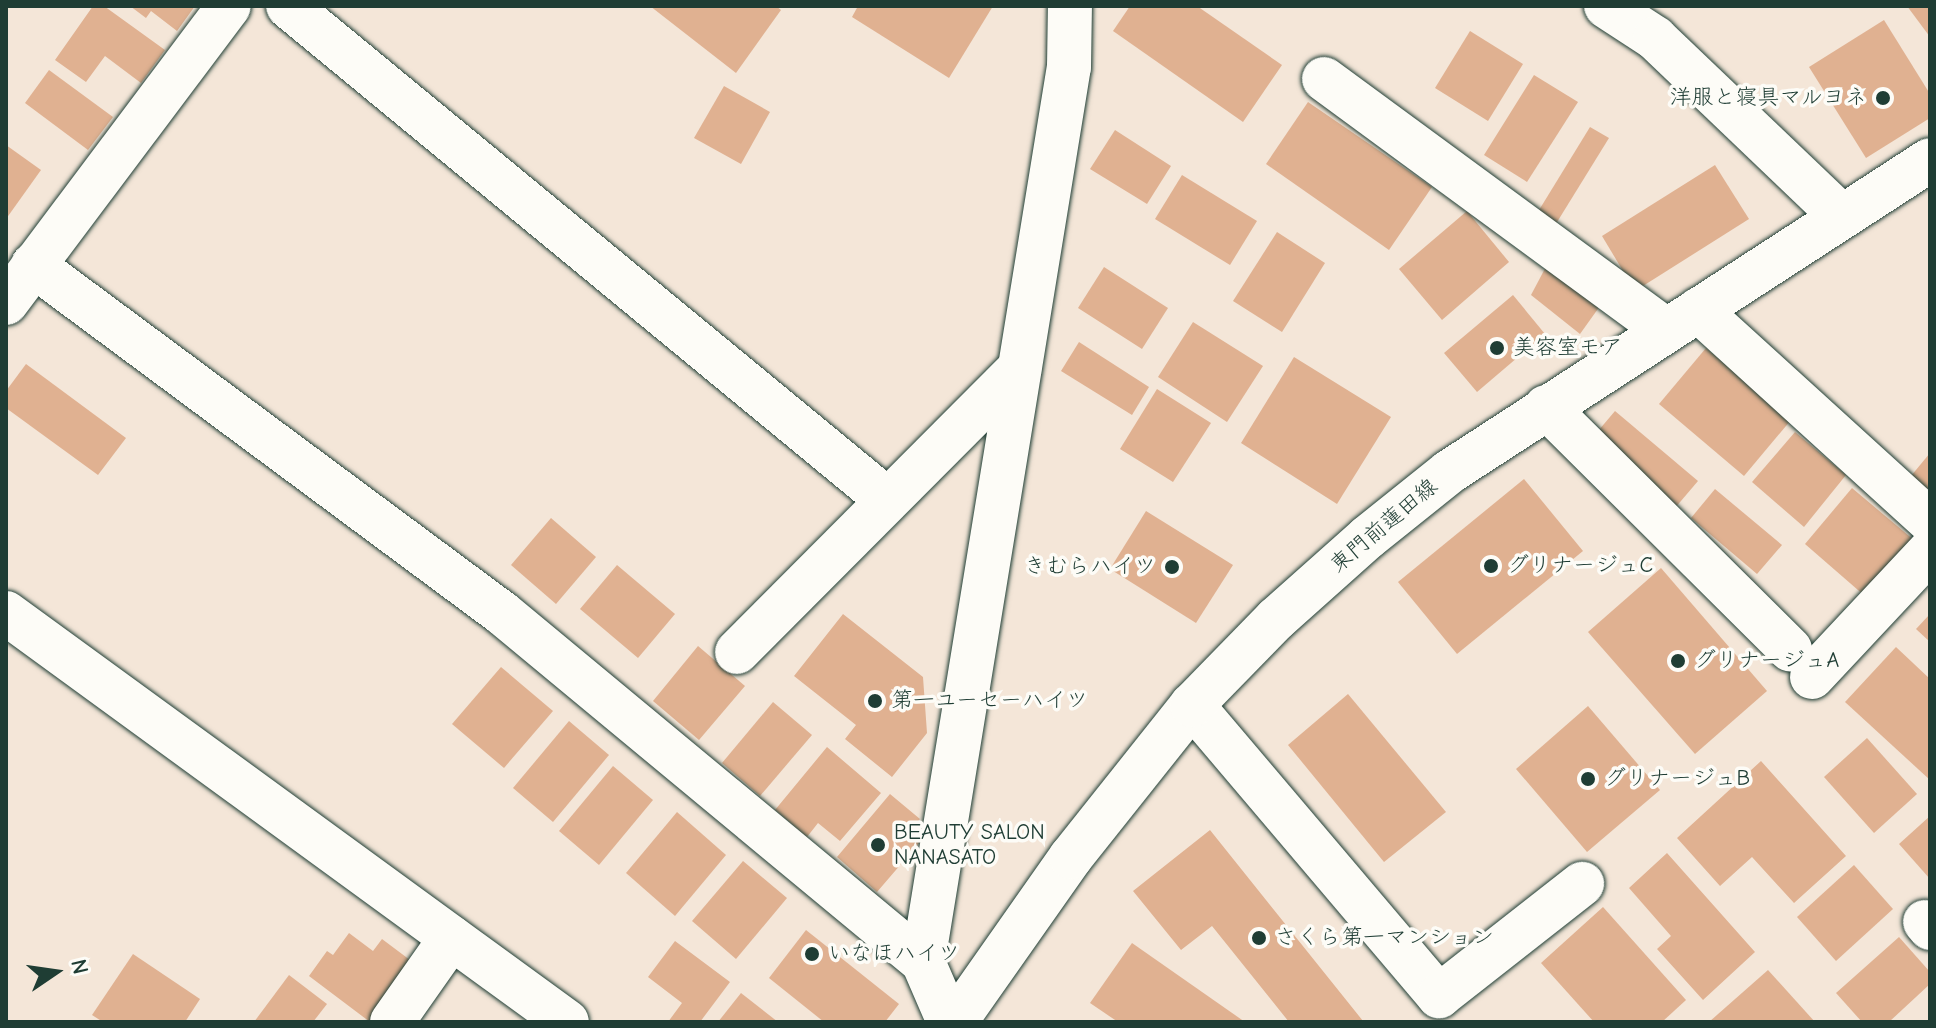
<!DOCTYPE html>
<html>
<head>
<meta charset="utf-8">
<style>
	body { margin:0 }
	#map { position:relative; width:1936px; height:1028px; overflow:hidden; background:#f4e6d8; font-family:"Comic Neue","Klee One",sans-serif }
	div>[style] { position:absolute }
	.building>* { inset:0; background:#e0b191 }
	.roads { filter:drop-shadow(0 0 2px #1f3d34) drop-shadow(0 0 2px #1f3d34) }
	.minor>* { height:44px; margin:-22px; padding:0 22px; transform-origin:22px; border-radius:22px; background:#fdfcf7 }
	.major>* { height:44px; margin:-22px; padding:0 22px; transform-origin:22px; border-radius:22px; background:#fdfcf7 }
	.dots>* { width:22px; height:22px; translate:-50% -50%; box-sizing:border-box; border:4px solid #fdfcf7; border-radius:50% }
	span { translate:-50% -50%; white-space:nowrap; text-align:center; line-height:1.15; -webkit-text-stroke:7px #fdfcf7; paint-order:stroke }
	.poi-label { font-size:22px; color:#1f3d34 }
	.right { translate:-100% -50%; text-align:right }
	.left { translate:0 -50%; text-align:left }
	.street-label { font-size:22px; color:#1f3d34 }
	.frame { position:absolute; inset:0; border:8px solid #1f3d34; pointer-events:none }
	.north { position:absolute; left:16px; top:932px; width:80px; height:80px; -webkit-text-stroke:6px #fdfcf7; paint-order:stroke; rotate:77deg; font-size:22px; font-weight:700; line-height:32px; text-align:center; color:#1f3d34 }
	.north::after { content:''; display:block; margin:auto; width:28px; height:36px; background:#1f3d34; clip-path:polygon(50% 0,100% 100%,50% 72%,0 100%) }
</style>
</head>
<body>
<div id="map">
	<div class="building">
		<div style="clip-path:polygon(93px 6px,104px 6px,165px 50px,141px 83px,105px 56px,86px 82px,55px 60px)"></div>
		<div style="clip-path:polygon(130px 6px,195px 6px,177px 31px,151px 11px,146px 18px)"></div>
		<div style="clip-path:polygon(650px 6px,776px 6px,781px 10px,736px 73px)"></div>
		<div style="clip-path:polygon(858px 6px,993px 6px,949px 78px,852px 17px)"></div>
		<div style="clip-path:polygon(1130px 6px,1197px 6px,1282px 65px,1243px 122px,1113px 31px)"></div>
		<div style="clip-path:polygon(1907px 6px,1930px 6px,1930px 37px)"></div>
		<div style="clip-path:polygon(1884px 20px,1930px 94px,1930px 118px,1866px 158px,1809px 67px)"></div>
		<div style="clip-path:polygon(1470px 31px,1523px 64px,1488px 121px,1435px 88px)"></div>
		<div style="clip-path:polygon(49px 70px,113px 117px,88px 150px,25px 103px)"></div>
		<div style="clip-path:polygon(1534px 75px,1578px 102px,1527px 182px,1484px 155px)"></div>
		<div style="clip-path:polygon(724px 86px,770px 112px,741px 164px,694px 138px)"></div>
		<div style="clip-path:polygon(1308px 102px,1432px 187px,1389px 250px,1266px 164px)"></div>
		<div style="clip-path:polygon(1590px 127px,1609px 138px,1554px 227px,1536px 215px)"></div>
		<div style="clip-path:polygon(1115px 130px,1171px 166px,1147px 204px,1090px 169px)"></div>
		<div style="clip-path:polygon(6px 145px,41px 170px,6px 219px)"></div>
		<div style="clip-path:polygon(1715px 165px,1749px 219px,1635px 291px,1602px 236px)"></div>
		<div style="clip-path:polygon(1182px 175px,1257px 221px,1230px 265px,1155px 219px)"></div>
		<div style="clip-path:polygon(1467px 211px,1509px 262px,1442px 320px,1399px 269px)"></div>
		<div style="clip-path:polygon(1277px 232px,1325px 263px,1282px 332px,1233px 301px)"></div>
		<div style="clip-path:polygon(1549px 261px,1600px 306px,1580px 334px,1531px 295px)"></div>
		<div style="clip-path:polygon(1104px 267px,1168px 308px,1142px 349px,1078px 308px)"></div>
		<div style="clip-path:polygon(1513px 295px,1545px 334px,1477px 392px,1444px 353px)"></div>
		<div style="clip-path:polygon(1193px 322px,1263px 366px,1227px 422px,1158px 377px)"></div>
		<div style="clip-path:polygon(1079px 342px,1149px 387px,1132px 415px,1061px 371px)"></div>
		<div style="clip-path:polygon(1706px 348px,1791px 420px,1744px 476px,1659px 404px)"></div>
		<div style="clip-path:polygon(1294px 357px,1391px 417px,1337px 504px,1241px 443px)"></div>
		<div style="clip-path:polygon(26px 364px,126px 438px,98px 475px,6px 408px,6px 391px)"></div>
		<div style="clip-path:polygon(1157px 389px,1211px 423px,1173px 482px,1120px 449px)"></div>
		<div style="clip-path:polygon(1615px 411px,1698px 481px,1675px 508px,1593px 437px)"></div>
		<div style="clip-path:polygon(1795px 432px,1846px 475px,1804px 527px,1752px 482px)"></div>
		<div style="clip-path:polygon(1930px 453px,1930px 491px,1911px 476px)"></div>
		<div style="clip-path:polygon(1524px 479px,1583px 551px,1457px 654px,1398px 582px)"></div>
		<div style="clip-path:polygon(1852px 488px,1915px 541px,1866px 597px,1805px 544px)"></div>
		<div style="clip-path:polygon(1715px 489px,1782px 545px,1757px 574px,1691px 518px)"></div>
		<div style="clip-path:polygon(1146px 511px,1233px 565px,1196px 623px,1110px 569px)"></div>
		<div style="clip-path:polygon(551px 518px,596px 557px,556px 604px,511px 565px)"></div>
		<div style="clip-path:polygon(617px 565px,675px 614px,638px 658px,580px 609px)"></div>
		<div style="clip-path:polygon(1661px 568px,1767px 691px,1695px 754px,1588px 632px)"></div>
		<div style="clip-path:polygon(843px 614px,923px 677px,927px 733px,892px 777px,845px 739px,856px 725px,794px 676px)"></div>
		<div style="clip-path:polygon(1930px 614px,1930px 642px,1916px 629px)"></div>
		<div style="clip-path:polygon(698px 646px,745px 686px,699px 740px,653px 701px)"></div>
		<div style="clip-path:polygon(1896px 647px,1930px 679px,1930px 780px,1845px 702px)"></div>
		<div style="clip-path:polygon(501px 667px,553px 711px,504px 768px,452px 724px)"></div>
		<div style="clip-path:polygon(1348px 694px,1446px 812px,1384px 862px,1288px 745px)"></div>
		<div style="clip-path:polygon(773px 702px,812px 735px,760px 796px,722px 763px)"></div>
		<div style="clip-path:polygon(1588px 706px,1660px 790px,1587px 852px,1516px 769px)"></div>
		<div style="clip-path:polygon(569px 721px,609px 755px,553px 822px,513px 788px)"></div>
		<div style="clip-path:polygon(1867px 738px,1917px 794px,1874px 833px,1824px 777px)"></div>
		<div style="clip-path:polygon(827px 747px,881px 793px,840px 841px,818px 823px,807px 837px,775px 810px)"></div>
		<div style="clip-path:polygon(1761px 761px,1846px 856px,1794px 903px,1752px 857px,1720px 886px,1677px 838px)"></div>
		<div style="clip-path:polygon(613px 766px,653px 800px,599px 865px,559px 831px)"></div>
		<div style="clip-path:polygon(890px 794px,920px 819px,909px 831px,920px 842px,877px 892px,837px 857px)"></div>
		<div style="clip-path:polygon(677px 812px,726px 855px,675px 916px,626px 873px)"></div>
		<div style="clip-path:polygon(1930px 816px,1930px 879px,1899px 844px)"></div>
		<div style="clip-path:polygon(1210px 830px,1363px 1021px,1289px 1022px,1212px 926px,1181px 950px,1133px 891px)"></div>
		<div style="clip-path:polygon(1667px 853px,1755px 952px,1703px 1000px,1657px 949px,1671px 936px,1629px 888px)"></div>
		<div style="clip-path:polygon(743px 861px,787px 898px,736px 959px,692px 921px)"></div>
		<div style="clip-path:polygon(1854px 865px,1893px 909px,1836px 961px,1797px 917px)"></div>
		<div style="clip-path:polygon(1603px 907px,1686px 1000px,1662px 1022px,1594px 1022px,1541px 963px)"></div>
		<div style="clip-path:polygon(806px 930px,899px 1004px,885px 1022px,824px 1022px,769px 978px)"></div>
		<div style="clip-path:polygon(349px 933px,373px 951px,382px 939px,414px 963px,370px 1022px,309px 976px,327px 951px,333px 955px)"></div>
		<div style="clip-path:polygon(1899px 937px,1930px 972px,1930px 984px,1889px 1022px,1862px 1022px,1836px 993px)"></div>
		<div style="clip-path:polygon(675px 941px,730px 982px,700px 1022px,668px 1022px,682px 1003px,648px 977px)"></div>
		<div style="clip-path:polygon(1132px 943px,1245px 1022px,1118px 1022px,1090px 1003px)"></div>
		<div style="clip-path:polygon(133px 954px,200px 999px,185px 1022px,103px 1022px,92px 1015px)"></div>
		<div style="clip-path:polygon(1768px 970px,1815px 1022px,1709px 1022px)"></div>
		<div style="clip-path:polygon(289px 975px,327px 1004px,313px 1022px,254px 1022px)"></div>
		<div style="clip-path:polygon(741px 993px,778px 1022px,718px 1022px)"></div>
	</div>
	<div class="roads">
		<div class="minor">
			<div style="left:288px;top:6px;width:774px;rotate:39.49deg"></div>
			<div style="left:1606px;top:6px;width:59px;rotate:33.1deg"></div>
			<div style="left:1655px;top:38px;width:257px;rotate:43.7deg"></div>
			<div style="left:1324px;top:79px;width:424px;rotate:36.3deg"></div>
			<div style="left:33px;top:265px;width:584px;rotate:36.58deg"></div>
			<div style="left:502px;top:613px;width:547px;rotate:39.66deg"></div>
			<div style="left:6px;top:303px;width:371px;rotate:-53.1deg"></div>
			<div style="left:1698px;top:310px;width:314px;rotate:42.3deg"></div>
			<div style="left:1546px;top:407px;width:344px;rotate:44.8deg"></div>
			<div style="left:6px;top:613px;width:694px;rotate:36.09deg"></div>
			<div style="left:737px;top:652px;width:400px;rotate:-45.1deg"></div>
			<div style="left:1812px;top:677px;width:173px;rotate:-46.9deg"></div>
			<div style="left:1192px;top:705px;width:382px;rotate:49.7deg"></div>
			<div style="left:1439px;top:996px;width:182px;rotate:-38.1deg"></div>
			<div style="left:1925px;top:922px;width:8px;rotate:50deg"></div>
			<div style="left:392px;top:1022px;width:103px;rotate:-54.9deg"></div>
			<div style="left:949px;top:1022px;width:65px;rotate:-113.4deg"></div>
			<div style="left:923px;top:962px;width:907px;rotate:-80.74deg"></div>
			<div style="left:1069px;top:67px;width:61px;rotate:-89.1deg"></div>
		</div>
		<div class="major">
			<div style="left:955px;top:1022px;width:202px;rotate:-54.9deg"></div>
			<div style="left:1071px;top:857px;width:194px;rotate:-51.5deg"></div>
			<div style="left:1192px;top:705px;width:120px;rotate:-45.7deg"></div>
			<div style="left:1276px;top:619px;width:123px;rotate:-41.7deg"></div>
			<div style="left:1368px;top:537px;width:104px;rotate:-38.7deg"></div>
			<div style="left:1449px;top:472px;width:573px;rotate:-32.97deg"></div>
		</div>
	</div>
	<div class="dots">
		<div style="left:1883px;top:98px;background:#1f3d34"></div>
		<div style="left:1497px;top:348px;background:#1f3d34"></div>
		<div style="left:1491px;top:566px;background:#1f3d34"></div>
		<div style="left:1172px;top:567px;background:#1f3d34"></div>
		<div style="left:1678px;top:661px;background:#1f3d34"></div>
		<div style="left:875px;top:701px;background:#1f3d34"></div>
		<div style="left:1588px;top:779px;background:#1f3d34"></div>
		<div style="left:878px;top:845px;background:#1f3d34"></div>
		<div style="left:1259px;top:938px;background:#1f3d34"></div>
		<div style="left:812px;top:954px;background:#1f3d34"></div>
	</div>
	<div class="poi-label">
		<span class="right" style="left:1867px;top:98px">洋服と寝具マルヨネ</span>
		<span class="left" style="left:1513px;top:348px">美容室モア</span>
		<span class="left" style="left:1507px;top:566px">グリナージュC</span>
		<span class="right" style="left:1156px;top:567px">きむらハイツ</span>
		<span class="left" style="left:1694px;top:661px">グリナージュA</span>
		<span class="left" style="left:891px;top:701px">第一ユーセーハイツ</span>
		<span class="left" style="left:1604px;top:779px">グリナージュB</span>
		<span class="left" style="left:894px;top:845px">BEAUTY SALON<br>NANASATO</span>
		<span class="left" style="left:1275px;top:938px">さくら第一マンション</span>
		<span class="left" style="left:828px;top:954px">いなほハイツ</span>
	</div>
	<div class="street-label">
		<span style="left:1384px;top:526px;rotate:-40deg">東門前蓮田線</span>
	</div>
	<div class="frame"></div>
	<div class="north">N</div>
</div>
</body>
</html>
